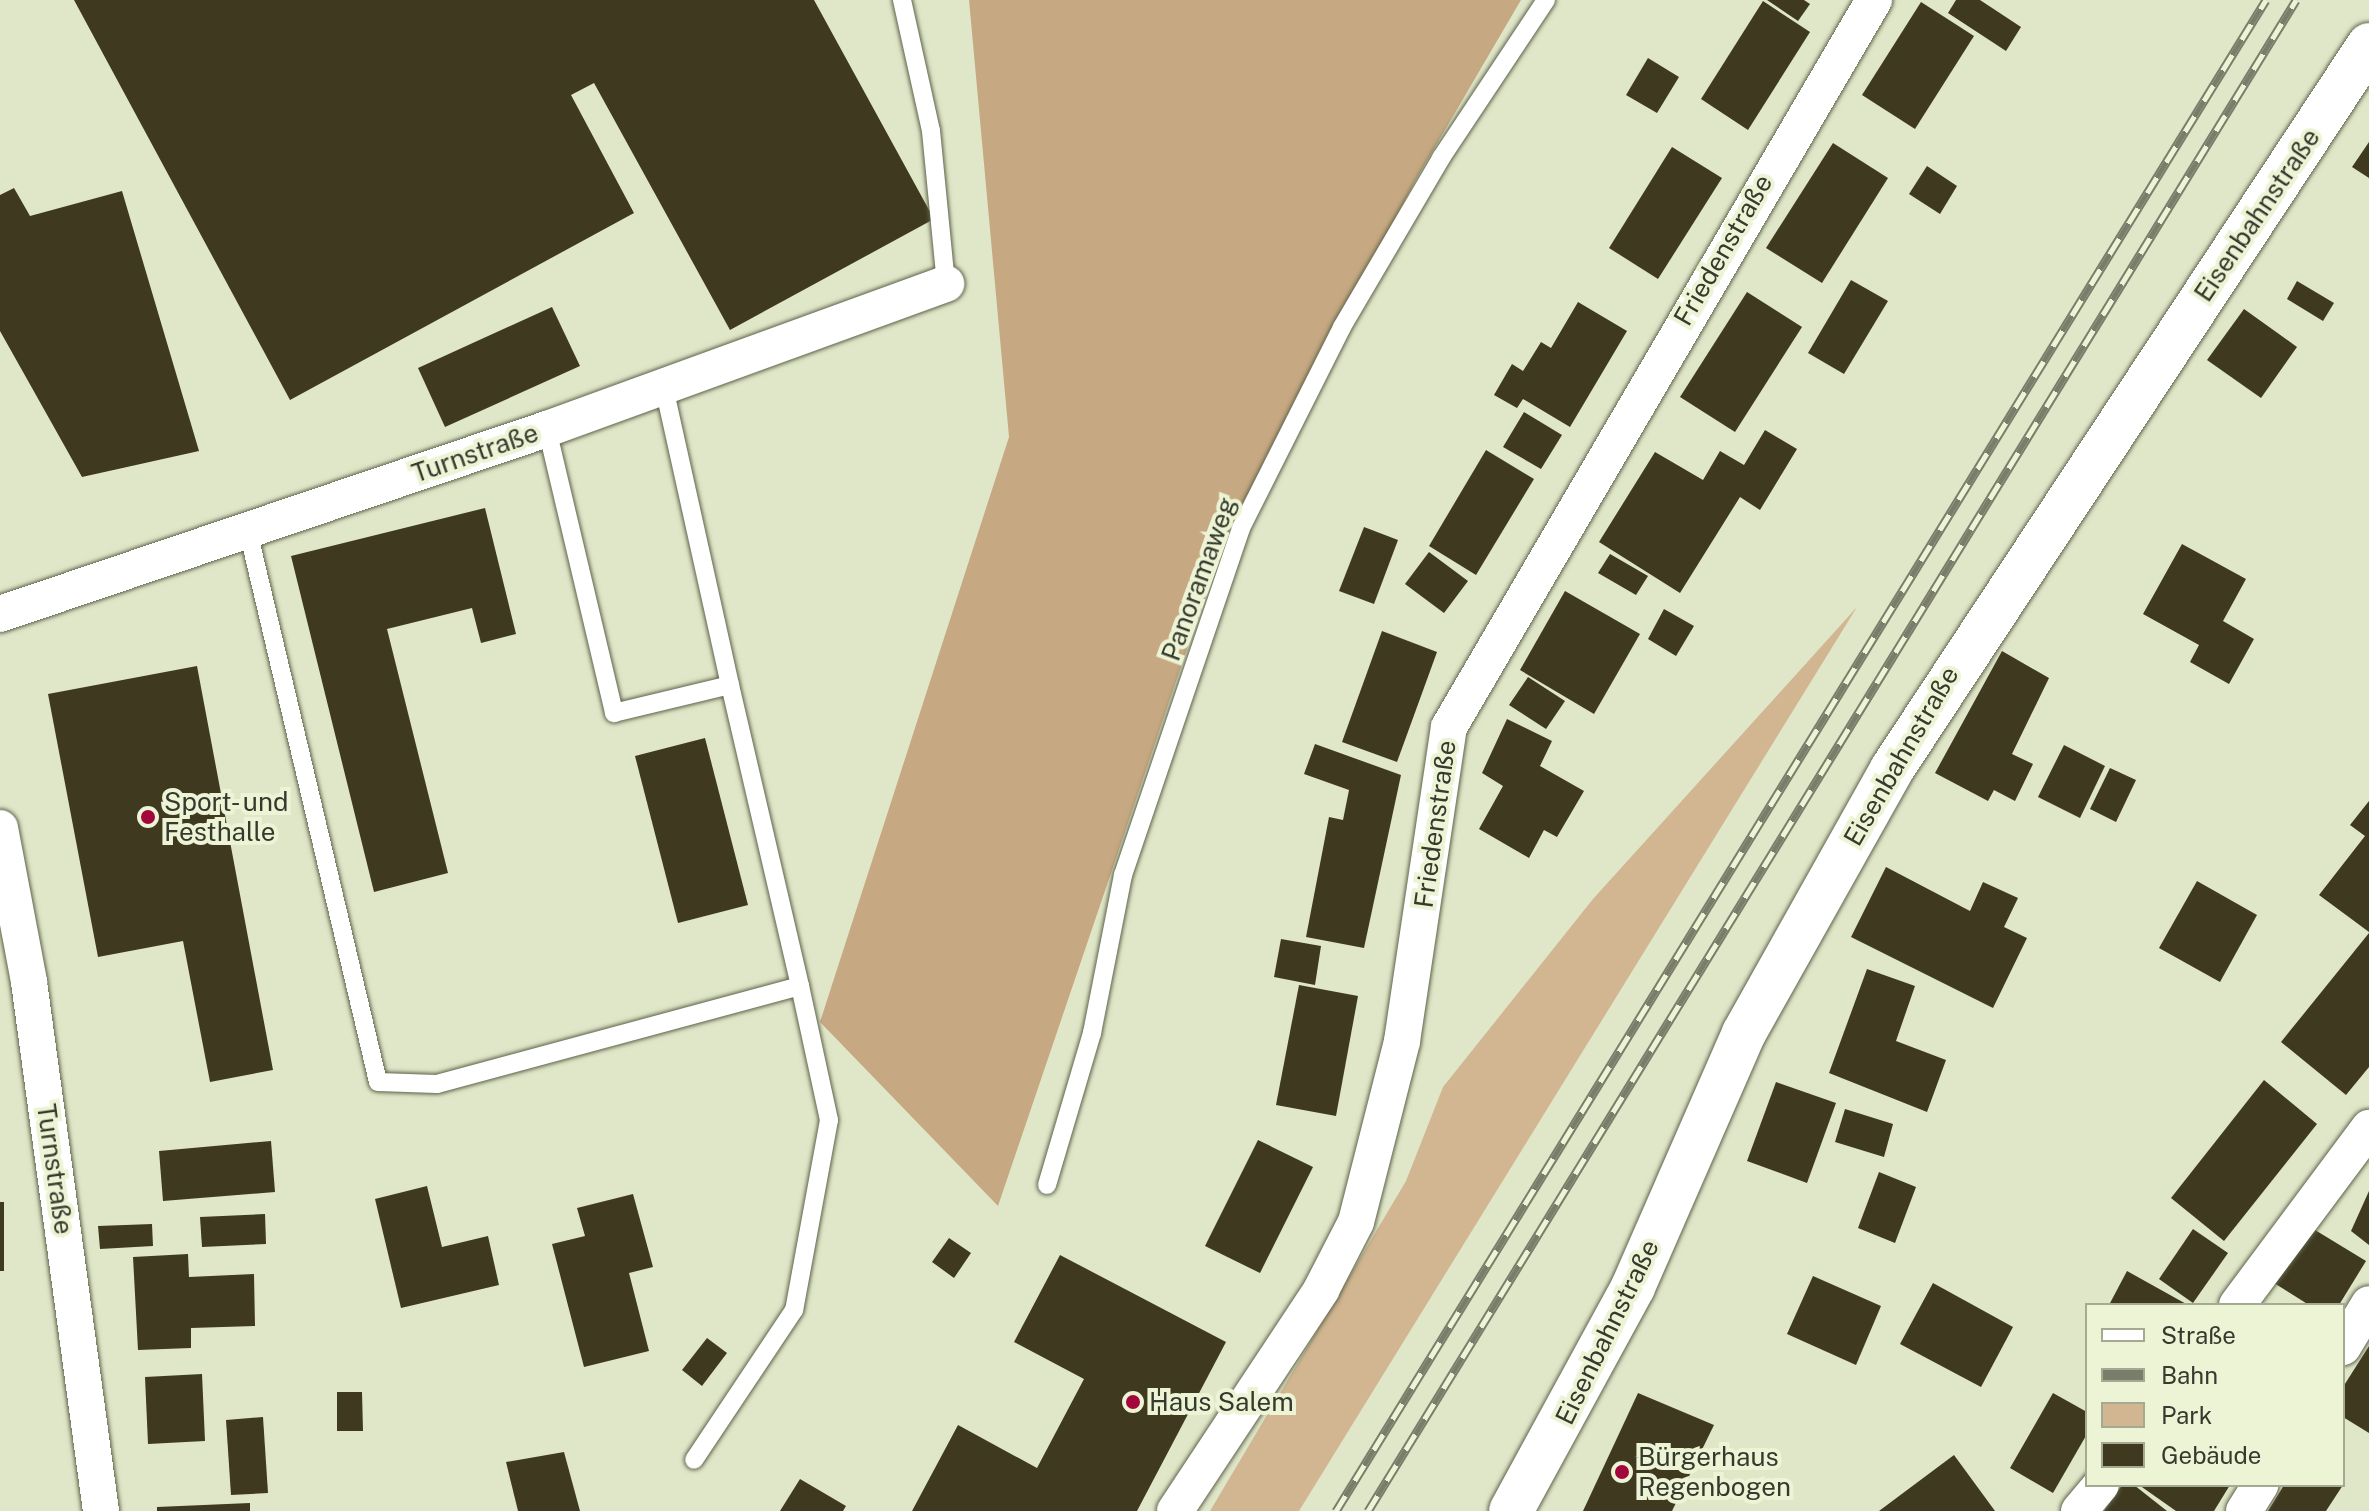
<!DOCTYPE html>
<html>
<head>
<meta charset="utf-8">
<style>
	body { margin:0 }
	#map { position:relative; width:2369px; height:1511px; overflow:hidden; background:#e0e7c9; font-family:"Public Sans",sans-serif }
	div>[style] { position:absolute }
	.green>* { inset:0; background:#d1b691 }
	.forest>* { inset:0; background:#c6a982 }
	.building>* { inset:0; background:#3f3920 }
	.roads { filter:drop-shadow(0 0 2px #5e634a) drop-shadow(0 0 2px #5e634a) }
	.lane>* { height:18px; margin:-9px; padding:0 9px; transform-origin:9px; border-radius:9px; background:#fff }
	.street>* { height:36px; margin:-18px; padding:0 18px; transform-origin:18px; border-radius:18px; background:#fff }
	.secondary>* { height:44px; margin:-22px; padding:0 22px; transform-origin:22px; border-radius:22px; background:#fff }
	.rail>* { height:9px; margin-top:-4.5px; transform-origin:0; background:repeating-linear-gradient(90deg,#edf4d6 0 18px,#797d6a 0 36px); box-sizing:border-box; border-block:2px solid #797d6a }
	.dots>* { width:22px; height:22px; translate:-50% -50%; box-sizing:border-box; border:4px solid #edf4d6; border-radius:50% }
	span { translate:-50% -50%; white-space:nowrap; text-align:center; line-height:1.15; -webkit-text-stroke:8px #edf4d6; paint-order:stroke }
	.street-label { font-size:26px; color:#36392d }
	.poi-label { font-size:26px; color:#36392d }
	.left { translate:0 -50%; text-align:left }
	.legend { position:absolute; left:2085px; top:1303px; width:260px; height:184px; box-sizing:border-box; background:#edf4d6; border:2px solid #a4a992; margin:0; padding:10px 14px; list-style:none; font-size:24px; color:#36392d }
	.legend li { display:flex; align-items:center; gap:16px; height:40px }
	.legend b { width:40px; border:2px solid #a4a992 }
</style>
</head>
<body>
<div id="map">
	<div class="green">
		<div style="clip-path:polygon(1857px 607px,1299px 1511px,1210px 1511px,1406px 1181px,1443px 1087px,1593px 899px)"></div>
	</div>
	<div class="forest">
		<div style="clip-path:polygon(969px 0,1521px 0,1415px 181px,1223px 543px,998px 1206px,820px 1022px,1009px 437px)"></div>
	</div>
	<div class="building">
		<div style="clip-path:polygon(74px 0,814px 0,934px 219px,730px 330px,594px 83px,571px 95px,634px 213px,290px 400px)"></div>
		<div style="clip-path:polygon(1767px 0,1804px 0,1810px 4px,1798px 21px)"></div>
		<div style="clip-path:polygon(1956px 0,1980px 0,2021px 27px,2006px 51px,1948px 13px)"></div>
		<div style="clip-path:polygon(1763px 1px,1810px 32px,1748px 130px,1701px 99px)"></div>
		<div style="clip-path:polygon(1921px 2px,1974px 36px,1915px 129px,1862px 95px)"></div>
		<div style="clip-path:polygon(1648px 58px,1679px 77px,1657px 113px,1626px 95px)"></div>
		<div style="clip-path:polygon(2369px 142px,2369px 178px,2352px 167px)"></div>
		<div style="clip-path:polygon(1833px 143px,1888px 178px,1822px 283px,1766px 248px)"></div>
		<div style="clip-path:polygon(1672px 147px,1722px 178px,1658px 279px,1609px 248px)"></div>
		<div style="clip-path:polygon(1927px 166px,1957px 186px,1940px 214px,1909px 194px)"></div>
		<div style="clip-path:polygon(14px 188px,30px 216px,122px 191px,199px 451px,82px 477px,0 331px,0 195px)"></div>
		<div style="clip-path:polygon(1851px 280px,1888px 301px,1844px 374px,1808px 353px)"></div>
		<div style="clip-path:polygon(2297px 281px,2334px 303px,2323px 321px,2287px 299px)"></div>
		<div style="clip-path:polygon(1747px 292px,1802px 327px,1735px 432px,1680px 397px)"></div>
		<div style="clip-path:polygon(1578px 302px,1627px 331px,1570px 427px,1523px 399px,1517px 408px,1494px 395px,1512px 364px,1523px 371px,1541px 342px,1551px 348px)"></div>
		<div style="clip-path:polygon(552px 307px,580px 366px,445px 427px,418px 368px)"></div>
		<div style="clip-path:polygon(2244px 309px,2297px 347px,2261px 398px,2207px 360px)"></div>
		<div style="clip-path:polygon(1524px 412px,1562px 435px,1541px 469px,1503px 447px)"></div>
		<div style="clip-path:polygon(1765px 430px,1797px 449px,1760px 510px,1740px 497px,1680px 593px,1599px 542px,1655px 452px,1703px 480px,1720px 451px,1744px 465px)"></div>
		<div style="clip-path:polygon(1486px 450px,1534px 479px,1476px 575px,1429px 546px)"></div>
		<div style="clip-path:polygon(485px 508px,516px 634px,481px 643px,472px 608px,387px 629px,448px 873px,374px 892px,291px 556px)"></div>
		<div style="clip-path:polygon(1364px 527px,1398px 540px,1374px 604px,1339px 591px)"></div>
		<div style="clip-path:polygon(2182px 544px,2246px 579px,2223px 621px,2254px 639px,2229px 684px,2190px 662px,2199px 645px,2143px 614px)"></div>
		<div style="clip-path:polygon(1429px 552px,1468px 581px,1444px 613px,1405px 584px)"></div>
		<div style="clip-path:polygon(1610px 554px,1648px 576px,1636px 595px,1598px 573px)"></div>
		<div style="clip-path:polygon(1565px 591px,1640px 634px,1594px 714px,1520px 670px)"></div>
		<div style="clip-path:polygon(1664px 609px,1694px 626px,1676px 656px,1648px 639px)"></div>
		<div style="clip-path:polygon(1382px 631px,1437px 652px,1397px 762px,1342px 742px)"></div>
		<div style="clip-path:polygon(2002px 651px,2049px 678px,2012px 754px,2033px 764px,2015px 801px,1994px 790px,1988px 801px,1935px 773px)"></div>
		<div style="clip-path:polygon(197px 666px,273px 1070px,210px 1082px,183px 941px,98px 957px,48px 694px)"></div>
		<div style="clip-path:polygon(1528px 677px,1565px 701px,1546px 729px,1509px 705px)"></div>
		<div style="clip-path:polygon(1507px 719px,1552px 741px,1540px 766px,1584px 791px,1557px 837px,1544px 830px,1529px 858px,1479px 829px,1503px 786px,1482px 773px)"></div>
		<div style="clip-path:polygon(705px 738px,748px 905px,678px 923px,635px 756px)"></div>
		<div style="clip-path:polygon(1315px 744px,1401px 775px,1364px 948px,1306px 937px,1329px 817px,1343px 820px,1349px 790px,1304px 774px)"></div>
		<div style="clip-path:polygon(2064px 745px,2105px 766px,2080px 818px,2038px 797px)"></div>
		<div style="clip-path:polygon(2110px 768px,2136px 780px,2116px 822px,2090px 809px)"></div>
		<div style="clip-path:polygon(2369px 801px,2369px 932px,2319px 895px,2365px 836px,2350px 825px)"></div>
		<div style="clip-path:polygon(1886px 867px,1970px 911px,1983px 882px,2018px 898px,2004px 927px,2027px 938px,1993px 1008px,1851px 937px)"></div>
		<div style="clip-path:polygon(2197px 881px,2257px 915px,2220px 982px,2159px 948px)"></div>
		<div style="clip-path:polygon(2369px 933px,2369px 1067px,2346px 1095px,2281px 1042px)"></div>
		<div style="clip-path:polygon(1281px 939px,1321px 946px,1315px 985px,1274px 977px)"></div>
		<div style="clip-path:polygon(1867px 969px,1915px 986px,1896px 1041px,1946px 1060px,1927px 1112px,1829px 1073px)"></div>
		<div style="clip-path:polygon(1299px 985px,1358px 996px,1336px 1116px,1276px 1105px)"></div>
		<div style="clip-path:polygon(2264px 1080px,2317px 1124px,2224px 1241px,2171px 1198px)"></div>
		<div style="clip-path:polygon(1776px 1082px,1836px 1103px,1807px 1183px,1747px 1161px)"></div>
		<div style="clip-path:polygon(1845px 1109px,1893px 1124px,1884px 1157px,1835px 1142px)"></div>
		<div style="clip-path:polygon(1258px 1140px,1313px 1167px,1260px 1273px,1205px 1246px)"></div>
		<div style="clip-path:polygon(271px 1141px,275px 1192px,163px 1201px,159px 1151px)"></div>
		<div style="clip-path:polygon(1879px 1172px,1916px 1187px,1895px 1243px,1858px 1228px)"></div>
		<div style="clip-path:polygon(427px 1186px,442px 1247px,488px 1236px,499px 1285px,401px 1308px,375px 1199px)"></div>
		<div style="clip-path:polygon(2369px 1191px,2369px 1245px,2351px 1231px)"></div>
		<div style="clip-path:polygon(633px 1194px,653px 1267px,629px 1273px,649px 1351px,584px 1367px,552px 1244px,585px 1236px,577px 1208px)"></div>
		<div style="clip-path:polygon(0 1202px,4px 1202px,4px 1271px,0 1271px)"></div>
		<div style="clip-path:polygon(265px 1214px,266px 1244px,202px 1247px,200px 1217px)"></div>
		<div style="clip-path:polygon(152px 1224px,153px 1246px,100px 1249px,98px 1226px)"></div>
		<div style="clip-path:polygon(2193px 1229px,2228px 1253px,2193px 1303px,2159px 1279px)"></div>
		<div style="clip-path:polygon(2315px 1230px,2366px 1261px,2339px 1305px,2309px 1305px,2274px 1283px)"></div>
		<div style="clip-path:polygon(949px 1238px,971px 1253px,954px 1278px,932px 1262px)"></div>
		<div style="clip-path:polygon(188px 1254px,189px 1277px,254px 1274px,255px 1326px,191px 1328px,191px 1348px,138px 1350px,133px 1257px)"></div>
		<div style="clip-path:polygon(1060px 1255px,1226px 1342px,1137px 1511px,912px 1511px,958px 1425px,1037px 1468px,1084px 1379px,1014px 1342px)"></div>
		<div style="clip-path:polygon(2127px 1271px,2188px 1305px,2109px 1305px)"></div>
		<div style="clip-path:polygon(1813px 1276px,1881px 1306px,1856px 1365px,1787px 1334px)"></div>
		<div style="clip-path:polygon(1933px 1283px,2013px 1327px,1981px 1387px,1900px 1344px)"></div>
		<div style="clip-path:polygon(707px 1338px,727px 1353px,702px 1386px,682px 1370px)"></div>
		<div style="clip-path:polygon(2369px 1346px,2369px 1433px,2343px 1417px,2343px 1387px)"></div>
		<div style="clip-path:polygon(202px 1374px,205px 1441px,148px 1444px,145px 1377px)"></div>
		<div style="clip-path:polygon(337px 1392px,362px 1392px,363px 1431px,337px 1431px)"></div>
		<div style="clip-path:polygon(1638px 1393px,1714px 1425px,1672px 1511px,1583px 1511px)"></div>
		<div style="clip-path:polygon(2053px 1393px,2087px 1412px,2087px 1434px,2053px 1493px,2010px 1468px)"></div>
		<div style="clip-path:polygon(263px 1417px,268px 1493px,231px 1495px,226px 1420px)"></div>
		<div style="clip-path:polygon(564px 1452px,580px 1511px,518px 1511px,506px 1462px)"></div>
		<div style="clip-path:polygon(1954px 1455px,1995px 1511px,1879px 1511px)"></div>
		<div style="clip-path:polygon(800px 1479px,846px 1506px,843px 1511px,780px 1511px)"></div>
		<div style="clip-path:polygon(2122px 1485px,2134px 1485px,2167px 1511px,2104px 1511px)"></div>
		<div style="clip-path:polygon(2139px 1485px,2230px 1485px,2214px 1511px,2176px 1511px)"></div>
		<div style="clip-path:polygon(2284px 1485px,2343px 1485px,2326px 1511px,2268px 1511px)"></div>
		<div style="clip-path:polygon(250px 1503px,250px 1511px,157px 1511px,157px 1507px)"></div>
	</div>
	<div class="roads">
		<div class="lane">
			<div style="left:902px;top:0;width:134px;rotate:77.5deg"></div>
			<div style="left:931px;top:131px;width:154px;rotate:84.4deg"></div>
			<div style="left:547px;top:429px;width:292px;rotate:76.7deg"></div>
			<div style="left:614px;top:713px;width:119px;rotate:-13.6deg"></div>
			<div style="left:730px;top:685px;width:305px;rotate:-102.5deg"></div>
			<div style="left:248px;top:531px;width:566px;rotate:76.72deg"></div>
			<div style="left:378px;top:1082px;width:59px;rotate:1.9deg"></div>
			<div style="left:437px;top:1084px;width:376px;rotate:-15.1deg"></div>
			<div style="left:800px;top:986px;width:137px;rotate:77.8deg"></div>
			<div style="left:829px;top:1120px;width:193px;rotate:100.4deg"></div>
			<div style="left:794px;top:1310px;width:180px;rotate:123.7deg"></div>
			<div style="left:730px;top:685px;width:309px;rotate:76.9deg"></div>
			<div style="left:1047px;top:1185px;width:159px;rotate:-73.5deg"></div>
			<div style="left:1092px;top:1033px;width:161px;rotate:-78.9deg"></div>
			<div style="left:1123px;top:875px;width:367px;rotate:-71.2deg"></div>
			<div style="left:1241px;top:528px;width:225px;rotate:-63.3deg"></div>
			<div style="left:1342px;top:327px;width:196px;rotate:-59.6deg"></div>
			<div style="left:1441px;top:158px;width:190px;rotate:-56.4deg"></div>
		</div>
		<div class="street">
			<div style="left:0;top:614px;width:577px;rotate:-18.69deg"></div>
			<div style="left:547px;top:429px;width:425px;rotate:-20deg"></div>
			<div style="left:0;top:828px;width:157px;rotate:79.3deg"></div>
			<div style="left:29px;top:982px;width:534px;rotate:82.25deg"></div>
			<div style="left:2237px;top:1305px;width:221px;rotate:-53.3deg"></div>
			<div style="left:2343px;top:1347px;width:50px;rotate:-58.8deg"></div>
			<div style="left:1175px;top:1511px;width:265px;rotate:-56.5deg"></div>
			<div style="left:1321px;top:1290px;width:76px;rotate:-62.8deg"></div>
			<div style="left:1356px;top:1222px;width:187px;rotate:-75.7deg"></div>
			<div style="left:1402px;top:1041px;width:317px;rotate:-81.5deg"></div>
			<div style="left:1449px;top:727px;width:842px;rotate:-59.69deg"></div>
			<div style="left:2079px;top:1511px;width:34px;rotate:-50deg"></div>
			<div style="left:2244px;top:1511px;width:31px;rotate:-58deg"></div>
		</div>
		<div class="secondary">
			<div style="left:1511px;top:1511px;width:255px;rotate:-61.4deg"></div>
			<div style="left:1633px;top:1287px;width:277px;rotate:-66.4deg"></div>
			<div style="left:1744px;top:1033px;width:303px;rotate:-60.7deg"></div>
			<div style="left:1892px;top:769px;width:867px;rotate:-56.62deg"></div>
		</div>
	</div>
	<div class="rail">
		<div style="left:1336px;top:1511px;width:1774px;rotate:-58.39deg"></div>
		<div style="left:1368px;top:1511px;width:1773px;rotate:-58.44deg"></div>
	</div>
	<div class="dots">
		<div style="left:148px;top:817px;background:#a3063b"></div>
		<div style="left:1133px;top:1402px;background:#a3063b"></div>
		<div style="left:1622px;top:1472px;background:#a3063b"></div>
	</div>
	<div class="street-label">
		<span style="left:2257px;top:215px;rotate:-56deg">Eisenbahnstraße</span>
		<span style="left:1723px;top:250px;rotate:-60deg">Friedenstraße</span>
		<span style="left:475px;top:453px;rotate:-19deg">Turnstraße</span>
		<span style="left:1199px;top:579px;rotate:-70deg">Panoramaweg</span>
		<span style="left:1901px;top:756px;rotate:-60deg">Eisenbahnstraße</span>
		<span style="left:1435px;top:824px;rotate:-82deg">Friedenstraße</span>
		<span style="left:55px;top:1169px;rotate:82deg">Turnstraße</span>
		<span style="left:1607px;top:1332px;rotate:-64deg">Eisenbahnstraße</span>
	</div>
	<div class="poi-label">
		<span class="left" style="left:164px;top:817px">Sport- und<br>Festhalle</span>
		<span class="left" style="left:1149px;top:1402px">Haus Salem</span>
		<span class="left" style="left:1638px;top:1472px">Bürgerhaus<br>Regenbogen</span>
	</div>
	<ul class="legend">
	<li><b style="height:10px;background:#fff"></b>Straße</li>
	<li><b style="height:10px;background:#797d6a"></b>Bahn</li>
	<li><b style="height:22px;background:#d1b691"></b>Park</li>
	<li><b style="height:22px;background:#3f3920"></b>Gebäude</li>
	</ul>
</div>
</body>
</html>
